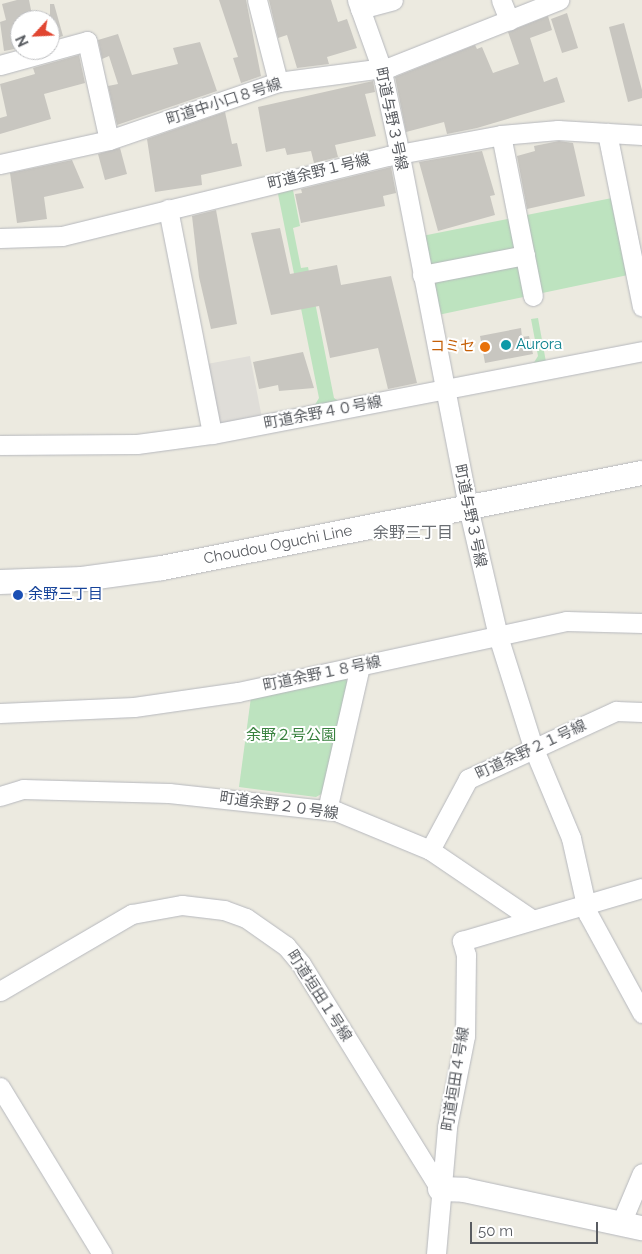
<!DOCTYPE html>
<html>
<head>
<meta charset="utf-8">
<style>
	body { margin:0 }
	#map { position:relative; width:642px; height:1254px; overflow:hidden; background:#eceae0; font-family:Raleway,"Noto Sans JP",sans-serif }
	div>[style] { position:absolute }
	.industrial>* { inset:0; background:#dfddd8 }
	.green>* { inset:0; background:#bde3bf }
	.building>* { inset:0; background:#c8c6c0 }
	.roads { filter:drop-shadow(0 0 1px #b6b8bd) drop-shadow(0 0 1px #b6b8bd) }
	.minor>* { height:19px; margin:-9.5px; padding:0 9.5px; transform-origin:9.5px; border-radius:9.5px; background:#fff }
	.tertiary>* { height:24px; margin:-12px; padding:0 12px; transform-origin:12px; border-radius:12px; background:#fff }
	.dots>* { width:14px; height:14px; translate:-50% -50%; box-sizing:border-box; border:2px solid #fff; border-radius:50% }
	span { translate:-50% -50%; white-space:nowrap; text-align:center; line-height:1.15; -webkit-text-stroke:4px #fff; paint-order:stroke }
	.street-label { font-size:15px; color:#595c61 }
	.culture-label { font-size:15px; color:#0d838f }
	.left { translate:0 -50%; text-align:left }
	.food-label { font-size:15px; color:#c56008 }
	.right { translate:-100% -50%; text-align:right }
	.transit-label { font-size:15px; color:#164399 }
	.park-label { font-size:15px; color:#38813e }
	.neighbourhood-label { font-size:16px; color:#6a6e73 }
	.north { position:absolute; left:10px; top:10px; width:50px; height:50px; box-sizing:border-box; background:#fff; border:1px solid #bdbec0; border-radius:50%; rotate:245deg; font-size:14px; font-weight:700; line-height:20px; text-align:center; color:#595c61 }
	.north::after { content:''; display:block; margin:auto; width:18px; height:22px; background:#e14631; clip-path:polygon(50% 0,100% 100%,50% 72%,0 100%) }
	.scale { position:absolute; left:470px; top:1222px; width:128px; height:22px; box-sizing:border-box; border:2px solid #595c61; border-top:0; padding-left:6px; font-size:15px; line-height:18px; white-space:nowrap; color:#595c61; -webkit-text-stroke:4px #fff; paint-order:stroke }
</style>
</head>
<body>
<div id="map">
	<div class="industrial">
		<div style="clip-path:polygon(250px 356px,262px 418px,224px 425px,218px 421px,207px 364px)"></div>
	</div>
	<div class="green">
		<div style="clip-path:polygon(297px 184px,293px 190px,300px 226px,293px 228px,301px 268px,308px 267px,334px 398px,340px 402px,313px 408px,319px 398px,278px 194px,272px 190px)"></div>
		<div style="clip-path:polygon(612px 198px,628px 275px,438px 315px,422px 236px)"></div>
		<div style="clip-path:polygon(538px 318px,546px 362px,533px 364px,538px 356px,531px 319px)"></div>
		<div style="clip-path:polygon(344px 677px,349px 683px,325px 792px,316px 797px,239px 787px,251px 697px)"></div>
	</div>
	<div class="building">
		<div style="clip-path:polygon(17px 0,29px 0,33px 20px,20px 20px,20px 48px,4px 51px,0 22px,6px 20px,2px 4px)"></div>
		<div style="clip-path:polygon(219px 0,246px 0,261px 76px,241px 83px,233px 58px,238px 57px)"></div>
		<div style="clip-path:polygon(269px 0,331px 0,338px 22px,347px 19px,357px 48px,327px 57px,329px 64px,297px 68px,287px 35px,278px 38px)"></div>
		<div style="clip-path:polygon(50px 4px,54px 4px,63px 36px,50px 40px)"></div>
		<div style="clip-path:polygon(567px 13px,578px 48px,562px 53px,551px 19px)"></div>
		<div style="clip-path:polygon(548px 16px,552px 30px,530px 38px,544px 82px,557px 77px,565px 102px,477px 128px,447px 134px,444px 122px,406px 132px,395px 77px,475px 45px,477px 49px,482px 47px,493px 73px,519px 64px,508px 32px)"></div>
		<div style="clip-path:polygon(624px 23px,642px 90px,642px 98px,628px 102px,609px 27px)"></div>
		<div style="clip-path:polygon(118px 34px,132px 75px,178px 64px,173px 48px,200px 42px,217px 91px,117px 125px,108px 86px,118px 84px,109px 56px,102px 59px,98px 40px)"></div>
		<div style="clip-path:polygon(79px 55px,85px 83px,44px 94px,51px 119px,0 134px,0 118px,7px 116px,0 84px,35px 74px,33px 68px)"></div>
		<div style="clip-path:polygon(373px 81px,375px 92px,365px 94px,376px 136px,335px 145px,338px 157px,314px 163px,311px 151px,287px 155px,285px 148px,266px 152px,258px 107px)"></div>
		<div style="clip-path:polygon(225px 112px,232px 144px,237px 143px,242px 166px,201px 175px,202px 185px,155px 192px,147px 139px)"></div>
		<div style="clip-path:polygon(559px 141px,573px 143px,585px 196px,527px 209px,517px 156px,535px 151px,534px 146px)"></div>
		<div style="clip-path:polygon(120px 148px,127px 174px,105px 180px,98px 154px)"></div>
		<div style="clip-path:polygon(482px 151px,495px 195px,490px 196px,495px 215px,438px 231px,419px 162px)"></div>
		<div style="clip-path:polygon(72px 160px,84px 188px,44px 197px,47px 219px,17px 223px,10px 173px)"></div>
		<div style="clip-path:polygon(391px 167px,396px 193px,383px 196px,385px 206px,301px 223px,295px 194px,302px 193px,301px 189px)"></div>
		<div style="clip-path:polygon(216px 210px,237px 324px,211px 329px,199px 277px,192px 216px)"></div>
		<div style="clip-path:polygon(280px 228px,290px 274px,337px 265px,341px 285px,391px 276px,417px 383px,388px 389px,378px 348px,330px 358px,319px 306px,271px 315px,251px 233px)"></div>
		<div style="clip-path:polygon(521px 328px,522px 337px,529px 336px,533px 354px,485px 363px,480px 336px)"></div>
		<div style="clip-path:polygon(303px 352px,314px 388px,279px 391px,278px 385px,259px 389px,253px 362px)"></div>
	</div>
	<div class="roads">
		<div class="minor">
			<div style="left:257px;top:0;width:85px;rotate:75.6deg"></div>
			<div style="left:357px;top:0;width:71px;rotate:70.3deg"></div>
			<div style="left:381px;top:67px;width:76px;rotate:77.8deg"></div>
			<div style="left:397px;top:141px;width:373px;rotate:79deg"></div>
			<div style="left:468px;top:507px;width:132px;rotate:76.9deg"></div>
			<div style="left:498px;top:636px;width:116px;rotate:72.5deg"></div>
			<div style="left:533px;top:747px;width:99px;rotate:67.3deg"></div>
			<div style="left:571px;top:838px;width:78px;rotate:77.4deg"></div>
			<div style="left:588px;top:914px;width:113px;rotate:61.4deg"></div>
			<div style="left:501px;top:0;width:22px;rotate:68deg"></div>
			<div style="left:360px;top:9px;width:34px;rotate:-15deg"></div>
			<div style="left:0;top:65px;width:90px;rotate:-15.4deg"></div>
			<div style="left:87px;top:41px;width:101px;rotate:77.5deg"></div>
			<div style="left:607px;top:133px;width:177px;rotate:78.6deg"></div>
			<div style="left:501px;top:135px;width:164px;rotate:78.8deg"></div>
			<div style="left:0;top:164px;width:112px;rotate:-12.4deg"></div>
			<div style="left:109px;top:140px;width:179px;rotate:-18.9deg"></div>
			<div style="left:278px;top:82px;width:113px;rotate:-7.6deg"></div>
			<div style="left:390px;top:67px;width:182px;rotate:-21.6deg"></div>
			<div style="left:168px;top:209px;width:229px;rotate:78.9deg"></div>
			<div style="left:0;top:238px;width:62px;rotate:-1.8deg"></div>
			<div style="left:62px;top:236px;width:336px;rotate:-13.8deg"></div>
			<div style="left:388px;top:156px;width:115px;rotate:-10.5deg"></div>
			<div style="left:501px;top:135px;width:57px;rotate:-5deg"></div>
			<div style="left:558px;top:130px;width:84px;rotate:3.4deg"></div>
			<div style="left:422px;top:275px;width:105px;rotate:-11deg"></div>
			<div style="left:0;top:445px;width:137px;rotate:-0.4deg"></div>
			<div style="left:137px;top:444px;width:76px;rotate:-7.6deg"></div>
			<div style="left:212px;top:434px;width:438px;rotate:-10.9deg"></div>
			<div style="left:0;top:713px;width:134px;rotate:-2.6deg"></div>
			<div style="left:134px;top:707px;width:105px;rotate:-8.2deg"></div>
			<div style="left:238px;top:692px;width:336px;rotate:-12.2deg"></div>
			<div style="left:566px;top:621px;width:76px;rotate:1.5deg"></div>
			<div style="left:0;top:796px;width:24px;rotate:-17deg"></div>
			<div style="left:23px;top:789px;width:146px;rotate:1.6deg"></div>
			<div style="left:169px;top:793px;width:168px;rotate:6.2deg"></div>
			<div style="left:336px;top:811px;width:102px;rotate:22.5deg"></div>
			<div style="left:430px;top:850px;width:121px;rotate:34.2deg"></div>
			<div style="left:327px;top:810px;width:148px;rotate:-77.1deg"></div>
			<div style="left:430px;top:850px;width:81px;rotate:-61.8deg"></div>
			<div style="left:468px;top:779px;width:163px;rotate:-24.7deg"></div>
			<div style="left:616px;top:711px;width:26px;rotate:2deg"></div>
			<div style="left:0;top:991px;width:153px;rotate:-30.3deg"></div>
			<div style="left:132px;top:914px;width:51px;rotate:-10.2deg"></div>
			<div style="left:182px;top:905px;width:42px;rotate:6.8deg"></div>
			<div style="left:224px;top:910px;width:23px;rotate:20deg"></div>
			<div style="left:246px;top:918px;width:49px;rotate:35deg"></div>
			<div style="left:286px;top:946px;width:23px;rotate:50deg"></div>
			<div style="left:301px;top:964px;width:264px;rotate:58.3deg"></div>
			<div style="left:0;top:1087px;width:196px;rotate:58.6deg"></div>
			<div style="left:621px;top:1223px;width:54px;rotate:-67.2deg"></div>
			<div style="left:436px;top:1254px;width:127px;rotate:-85deg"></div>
			<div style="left:447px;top:1127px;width:93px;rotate:-78.8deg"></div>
			<div style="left:465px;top:1036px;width:81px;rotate:-89.3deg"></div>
			<div style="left:466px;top:955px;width:15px;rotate:-106deg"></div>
			<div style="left:462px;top:941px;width:188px;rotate:-16.4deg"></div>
		</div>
		<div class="tertiary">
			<div style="left:0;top:582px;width:82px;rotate:-2.1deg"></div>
			<div style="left:82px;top:579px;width:81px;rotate:-7.8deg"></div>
			<div style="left:162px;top:568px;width:489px;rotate:-11.2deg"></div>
			<div style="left:440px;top:1189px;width:24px;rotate:2deg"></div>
			<div style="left:464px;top:1190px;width:182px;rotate:12.1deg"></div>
		</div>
	</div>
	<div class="dots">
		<div style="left:506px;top:345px;background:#0f9aa8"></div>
		<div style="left:485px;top:347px;background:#e8710a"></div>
		<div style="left:18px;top:595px;background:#1a4fb4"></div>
	</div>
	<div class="street-label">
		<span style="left:224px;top:102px;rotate:-18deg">町道中小口８号線</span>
		<span style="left:391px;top:119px;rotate:78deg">町道与野３号線</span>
		<span style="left:319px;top:172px;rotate:-14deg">町道余野１号線</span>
		<span style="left:323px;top:413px;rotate:-11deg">町道余野４０号線</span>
		<span style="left:470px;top:516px;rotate:78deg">町道与野３号線</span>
		<span style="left:278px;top:545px;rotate:-11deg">Choudou Oguchi Line</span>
		<span style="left:322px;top:674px;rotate:-12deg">町道余野１８号線</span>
		<span style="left:531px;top:750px;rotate:-25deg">町道余野２１号線</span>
		<span style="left:279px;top:806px;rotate:8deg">町道余野２０号線</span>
		<span style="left:319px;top:996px;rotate:57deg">町道垣田１号線</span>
		<span style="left:456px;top:1079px;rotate:-81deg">町道垣田４号線</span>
	</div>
	<div class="culture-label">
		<span class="left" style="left:516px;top:345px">Aurora</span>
	</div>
	<div class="food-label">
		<span class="right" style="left:475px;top:347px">コミセ</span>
	</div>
	<div class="transit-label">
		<span class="left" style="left:28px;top:595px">余野三丁目</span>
	</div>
	<div class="park-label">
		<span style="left:291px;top:736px">余野２号公園</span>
	</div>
	<div class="neighbourhood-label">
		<span style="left:413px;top:533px">余野三丁目</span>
	</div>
	<div class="north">N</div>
	<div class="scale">50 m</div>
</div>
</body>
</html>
